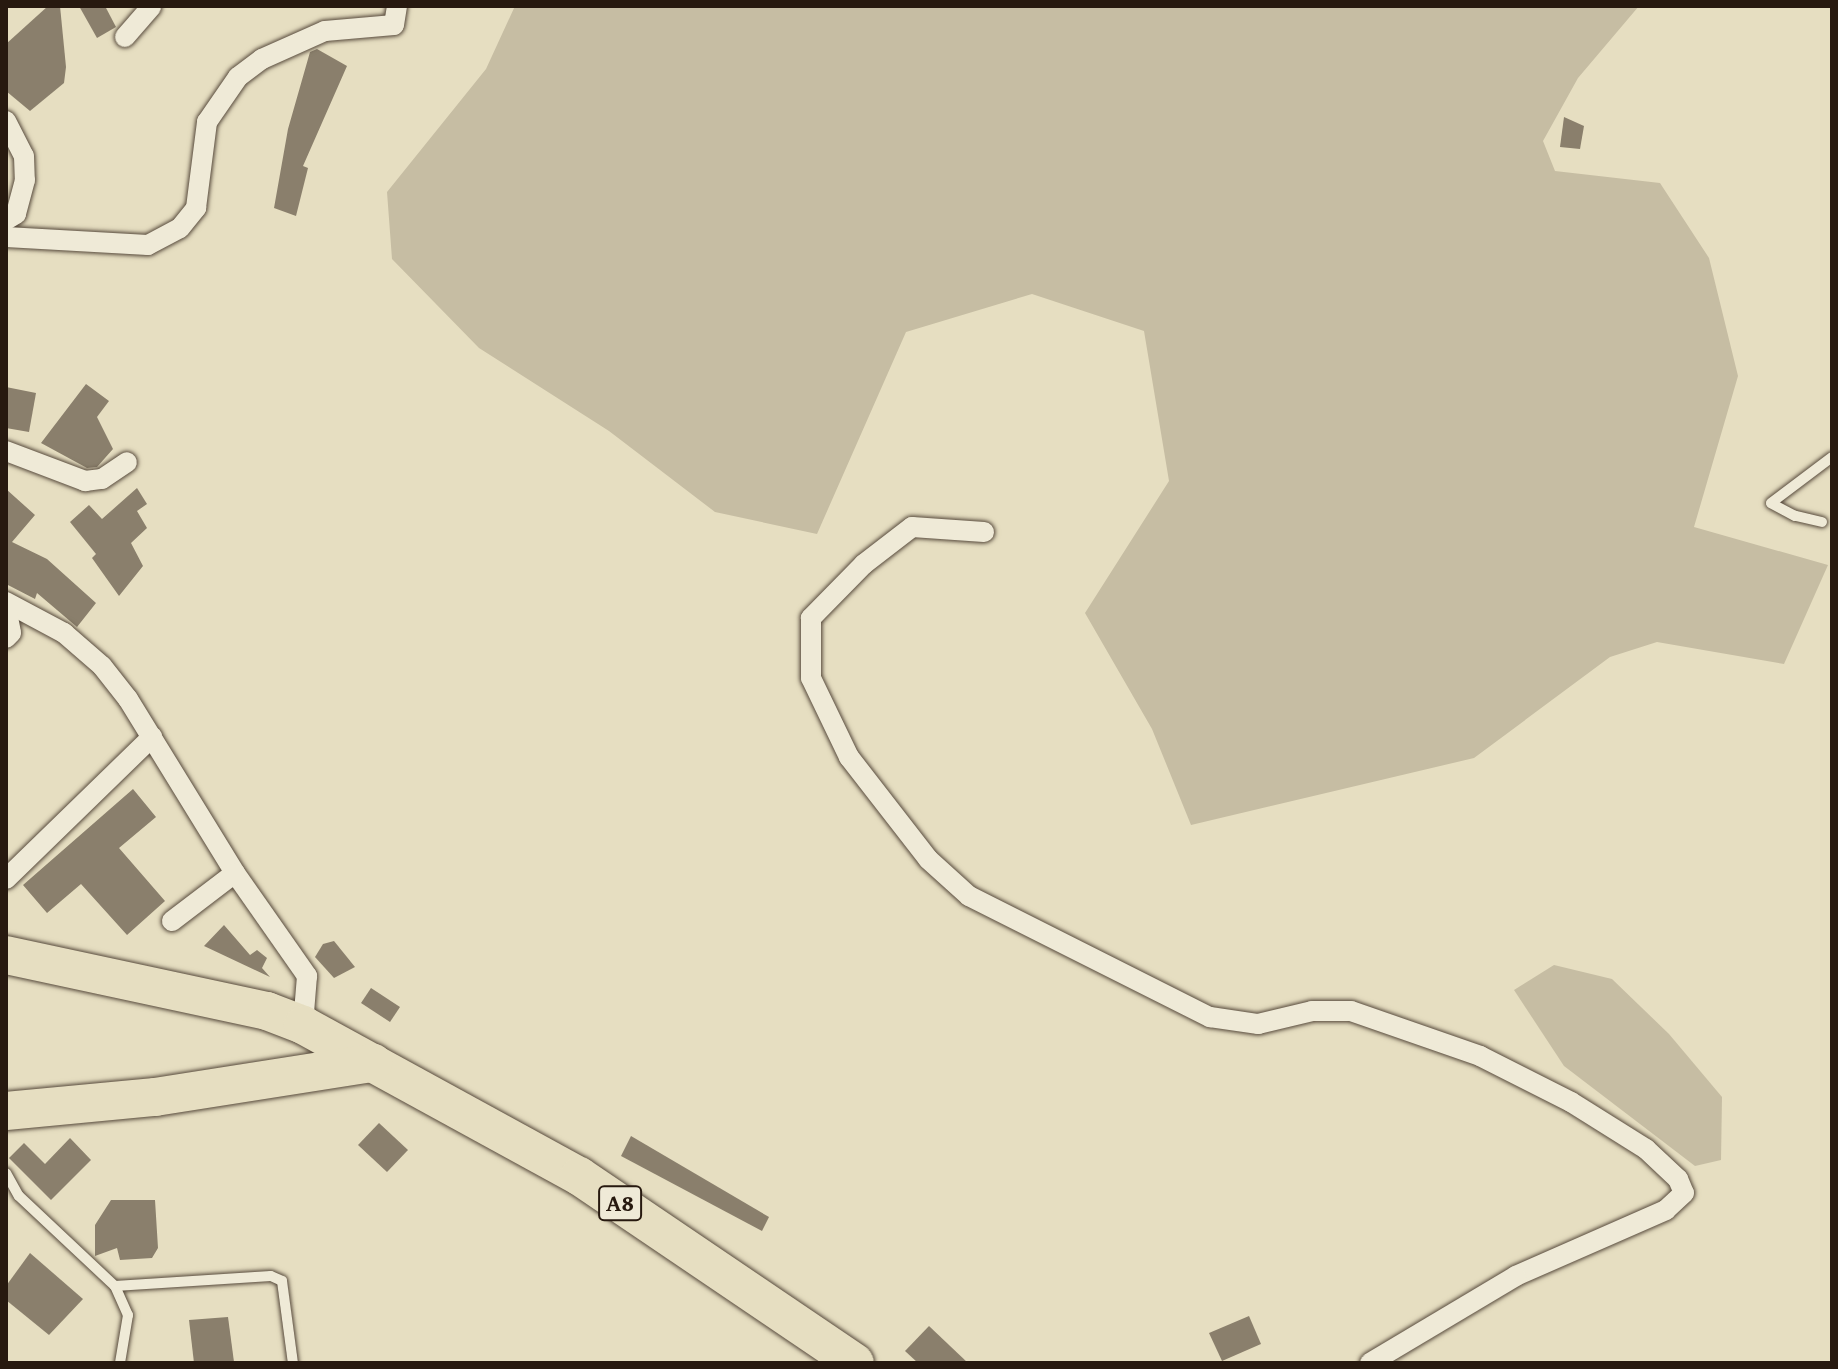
<!DOCTYPE html>
<html>
<head>
<meta charset="utf-8">
<style>
	body { margin:0 }
	#map { position:relative; width:1838px; height:1369px; overflow:hidden; background:#e6dec1; font-family:"Gentium Book Plus",serif }
	div>[style] { position:absolute }
	.green>* { inset:0; background:#c6bda3 }
	.building>* { inset:0; background:#8a7f6c }
	.roads { filter:drop-shadow(0 0 2px #574a3c) drop-shadow(0 0 2px #574a3c) }
	.lane>* { height:10px; margin:-5px; padding:0 5px; transform-origin:5px; border-radius:5px; background:#efead7 }
	.street>* { height:20px; margin:-10px; padding:0 10px; transform-origin:10px; border-radius:10px; background:#efead7 }
	.highway>* { height:38px; margin:-19px; padding:0 19px; transform-origin:19px; border-radius:19px; background:#e6dec1 }
	span { translate:-50% -50%; white-space:nowrap; text-align:center; line-height:1.15; -webkit-text-stroke:6px #efead7; paint-order:stroke }
	.shield-label span { padding:2px 6px; background:#efead7; border:2px solid; border-radius:6px; -webkit-text-stroke-width:0 }
	.shield-label { font-size:24px; color:#27190f; font-weight:700 }
	.frame { position:absolute; inset:0; border:8px solid #27190f; pointer-events:none }
</style>
</head>
<body>
<div id="map">
	<div class="green">
		<div style="clip-path:polygon(515px 6px,1639px 6px,1578px 78px,1543px 141px,1555px 171px,1660px 183px,1709px 258px,1738px 376px,1694px 527px,1828px 565px,1784px 664px,1657px 642px,1610px 657px,1474px 758px,1191px 825px,1152px 729px,1085px 613px,1169px 481px,1144px 331px,1032px 294px,906px 332px,817px 534px,715px 512px,609px 431px,479px 348px,392px 259px,387px 192px,486px 69px)"></div>
		<div style="clip-path:polygon(1554px 965px,1612px 979px,1669px 1034px,1722px 1097px,1721px 1160px,1695px 1166px,1564px 1066px,1514px 990px)"></div>
	</div>
	<div class="building">
		<div style="clip-path:polygon(48px 6px,60px 6px,66px 67px,64px 83px,30px 111px,6px 91px,6px 44px)"></div>
		<div style="clip-path:polygon(79px 6px,105px 6px,116px 27px,97px 38px)"></div>
		<div style="clip-path:polygon(317px 49px,347px 66px,303px 166px,308px 168px,296px 216px,274px 208px,288px 129px,310px 52px)"></div>
		<div style="clip-path:polygon(1564px 117px,1584px 126px,1580px 149px,1560px 147px)"></div>
		<div style="clip-path:polygon(86px 384px,109px 401px,97px 417px,113px 449px,97px 467px,87px 468px,41px 443px)"></div>
		<div style="clip-path:polygon(6px 387px,36px 393px,29px 432px,6px 428px)"></div>
		<div style="clip-path:polygon(137px 488px,147px 504px,137px 511px,147px 528px,131px 543px,143px 566px,119px 596px,92px 558px,96px 554px,70px 522px,89px 505px,102px 519px)"></div>
		<div style="clip-path:polygon(6px 489px,35px 515px,12px 542px,47px 559px,96px 603px,77px 627px,37px 593px,35px 599px,6px 584px)"></div>
		<div style="clip-path:polygon(133px 789px,156px 817px,119px 848px,165px 901px,127px 935px,81px 884px,47px 913px,23px 885px)"></div>
		<div style="clip-path:polygon(224px 925px,250px 955px,257px 950px,267px 958px,262px 968px,270px 977px,204px 946px)"></div>
		<div style="clip-path:polygon(334px 941px,355px 967px,334px 978px,315px 957px,323px 944px)"></div>
		<div style="clip-path:polygon(371px 988px,400px 1007px,390px 1022px,361px 1003px)"></div>
		<div style="clip-path:polygon(379px 1123px,408px 1150px,387px 1172px,358px 1145px)"></div>
		<div style="clip-path:polygon(631px 1136px,769px 1217px,762px 1231px,621px 1156px)"></div>
		<div style="clip-path:polygon(70px 1138px,91px 1160px,51px 1200px,9px 1158px,24px 1143px,45px 1164px)"></div>
		<div style="clip-path:polygon(111px 1200px,155px 1200px,158px 1248px,152px 1258px,120px 1260px,117px 1248px,95px 1256px,95px 1225px)"></div>
		<div style="clip-path:polygon(30px 1253px,83px 1299px,49px 1335px,6px 1300px,6px 1286px)"></div>
		<div style="clip-path:polygon(1249px 1316px,1261px 1344px,1222px 1361px,1209px 1333px)"></div>
		<div style="clip-path:polygon(228px 1317px,234px 1362px,194px 1363px,189px 1320px)"></div>
		<div style="clip-path:polygon(929px 1326px,968px 1363px,918px 1363px,905px 1351px)"></div>
	</div>
	<div class="roads">
		<div class="lane">
			<div style="left:1822px;top:522px;width:28px;rotate:-167deg"></div>
			<div style="left:1795px;top:516px;width:27px;rotate:-152deg"></div>
			<div style="left:1771px;top:503px;width:76px;rotate:-37deg"></div>
			<div style="left:6px;top:1173px;width:26px;rotate:61deg"></div>
			<div style="left:19px;top:1196px;width:132px;rotate:43.2deg"></div>
			<div style="left:115px;top:1286px;width:32px;rotate:66deg"></div>
			<div style="left:128px;top:1315px;width:49px;rotate:99.5deg"></div>
			<div style="left:115px;top:1286px;width:156px;rotate:-3.7deg"></div>
			<div style="left:271px;top:1276px;width:12px;rotate:24deg"></div>
			<div style="left:282px;top:1281px;width:83px;rotate:82.4deg"></div>
		</div>
		<div class="street">
			<div style="left:125px;top:37px;width:40px;rotate:-49deg"></div>
			<div style="left:6px;top:121px;width:39px;rotate:63deg"></div>
			<div style="left:24px;top:156px;width:24px;rotate:88deg"></div>
			<div style="left:25px;top:180px;width:35px;rotate:105deg"></div>
			<div style="left:16px;top:214px;width:12px;rotate:149deg"></div>
			<div style="left:6px;top:237px;width:142px;rotate:3.2deg"></div>
			<div style="left:148px;top:245px;width:36px;rotate:-28deg"></div>
			<div style="left:180px;top:228px;width:26px;rotate:-51deg"></div>
			<div style="left:196px;top:208px;width:87px;rotate:-82.7deg"></div>
			<div style="left:207px;top:122px;width:55px;rotate:-55.4deg"></div>
			<div style="left:238px;top:77px;width:30px;rotate:-37deg"></div>
			<div style="left:262px;top:59px;width:69px;rotate:-24deg"></div>
			<div style="left:325px;top:31px;width:69px;rotate:-5deg"></div>
			<div style="left:394px;top:25px;width:19px;rotate:-81deg"></div>
			<div style="left:6px;top:451px;width:85px;rotate:20.8deg"></div>
			<div style="left:85px;top:481px;width:17px;rotate:-7deg"></div>
			<div style="left:102px;top:479px;width:30px;rotate:-34deg"></div>
			<div style="left:984px;top:532px;width:72px;rotate:-176deg"></div>
			<div style="left:912px;top:527px;width:61px;rotate:142.4deg"></div>
			<div style="left:864px;top:564px;width:76px;rotate:134.5deg"></div>
			<div style="left:811px;top:618px;width:60px;rotate:90deg"></div>
			<div style="left:811px;top:678px;width:88px;rotate:64.3deg"></div>
			<div style="left:849px;top:757px;width:129px;rotate:52.2deg"></div>
			<div style="left:928px;top:859px;width:55px;rotate:42.1deg"></div>
			<div style="left:969px;top:896px;width:270px;rotate:26.7deg"></div>
			<div style="left:1210px;top:1017px;width:49px;rotate:8.3deg"></div>
			<div style="left:1258px;top:1024px;width:56px;rotate:-13.5deg"></div>
			<div style="left:1312px;top:1011px;width:39px"></div>
			<div style="left:1351px;top:1011px;width:137px;rotate:19.2deg"></div>
			<div style="left:1480px;top:1056px;width:102px;rotate:26.8deg"></div>
			<div style="left:1571px;top:1102px;width:89px;rotate:32.1deg"></div>
			<div style="left:1646px;top:1149px;width:44px;rotate:43.2deg"></div>
			<div style="left:1678px;top:1179px;width:15px;rotate:67deg"></div>
			<div style="left:1684px;top:1193px;width:25px;rotate:137deg"></div>
			<div style="left:1666px;top:1210px;width:164px;rotate:156.3deg"></div>
			<div style="left:1516px;top:1276px;width:170px;rotate:149.2deg"></div>
			<div style="left:6px;top:602px;width:66px;rotate:28.1deg"></div>
			<div style="left:64px;top:633px;width:50px;rotate:41deg"></div>
			<div style="left:102px;top:666px;width:42px;rotate:51.8deg"></div>
			<div style="left:128px;top:699px;width:204px;rotate:58.4deg"></div>
			<div style="left:235px;top:873px;width:126px;rotate:55deg"></div>
			<div style="left:307px;top:976px;width:49px;rotate:94.7deg"></div>
			<div style="left:6px;top:607px;width:26px;rotate:79deg"></div>
			<div style="left:11px;top:633px;width:7px;rotate:135deg"></div>
			<div style="left:6px;top:879px;width:204px;rotate:-44.2deg"></div>
			<div style="left:172px;top:921px;width:79px;rotate:-37.3deg"></div>
		</div>
		<div class="highway">
			<div style="left:6px;top:955px;width:267px;rotate:12.1deg"></div>
			<div style="left:267px;top:1011px;width:39px;rotate:21deg"></div>
			<div style="left:303px;top:1025px;width:315px;rotate:28.7deg"></div>
			<div style="left:579px;top:1176px;width:333px;rotate:34.1deg"></div>
			<div style="left:6px;top:1111px;width:150px;rotate:-5.4deg"></div>
			<div style="left:155px;top:1097px;width:221px;rotate:-8.9deg"></div>
		</div>
	</div>
	<div class="shield-label">
		<span style="left:620px;top:1203px">A8</span>
	</div>
	<div class="frame"></div>
</div>
</body>
</html>
